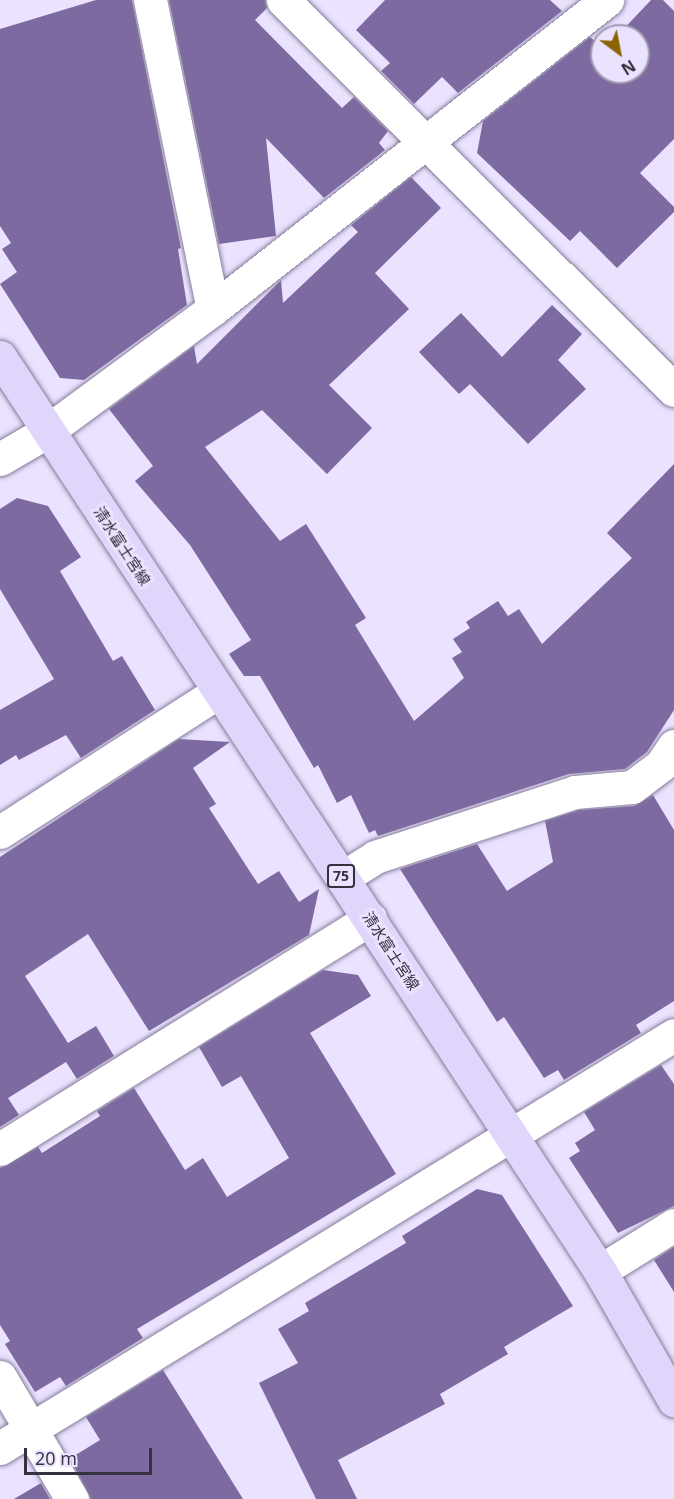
<!DOCTYPE html>
<html>
<head>
<meta charset="utf-8">
<style>
	body { margin:0 }
	#map { position:relative; width:674px; height:1499px; overflow:hidden; background:#eae2fe; font-family:"Open Sans","Noto Sans JP",sans-serif }
	div>[style] { position:absolute }
	.building>* { inset:0; background:#7c6aa1 }
	.roads { filter:drop-shadow(0 0 2px #867c9c) drop-shadow(0 0 2px #867c9c) }
	.street>* { height:33px; margin:-16.5px; padding:0 16.5px; transform-origin:16.5px; border-radius:16.5px; background:#fff }
	.secondary>* { height:33px; margin:-16.5px; padding:0 16.5px; transform-origin:16.5px; border-radius:16.5px; background:#fff }
	.primary>* { height:33px; margin:-16.5px; padding:0 16.5px; transform-origin:16.5px; border-radius:16.5px; background:#e0d5fa }
	span { translate:-50% -50%; white-space:nowrap; text-align:center; line-height:1.15; -webkit-text-stroke:6px #eae2fe; paint-order:stroke }
	.shield-label span { padding:2px 4px; background:#eae2fe; border:2px solid; border-radius:4px; -webkit-text-stroke-width:0 }
	.shield-label { font-size:14px; color:#35313e; font-weight:700 }
	.street-label { font-size:15px; color:#35313e }
	.north { position:absolute; left:590px; top:24px; width:60px; height:60px; box-sizing:border-box; background:#eae2fe; border:2px solid #a29bb1; border-radius:50%; rotate:148deg; font-size:16px; font-weight:700; line-height:24px; text-align:center; color:#35313e }
	.north::after { content:''; display:block; margin:auto; width:21px; height:27px; background:#8b6403; clip-path:polygon(50% 0,100% 100%,50% 72%,0 100%) }
	.scale { position:absolute; left:24px; top:1448px; width:128px; height:27px; box-sizing:border-box; border:3px solid #35313e; border-top:0; padding-left:8px; font-size:18px; line-height:21px; white-space:nowrap; color:#35313e; -webkit-text-stroke:4px #eae2fe; paint-order:stroke }
</style>
</head>
<body>
<div id="map">
	<div class="building">
		<div style="clip-path:polygon(96px 0,132px 0,181px 248px,178px 249px,187px 305px,84px 380px,60px 378px,0 284px,17px 272px,2px 249px,11px 243px,0 226px,0 29px)"></div>
		<div style="clip-path:polygon(169px 0,265px 0,267px 8px,255px 20px,342px 108px,354px 97px,388px 131px,379px 143px,385px 150px,324px 198px,266px 138px,276px 236px,219px 244px)"></div>
		<div style="clip-path:polygon(385px 0,550px 0,562px 11px,458px 93px,442px 77px,414px 104px,381px 71px,390px 63px,356px 30px)"></div>
		<div style="clip-path:polygon(651px 0,663px 0,674px 11px,674px 139px,640px 173px,674px 207px,674px 212px,617px 268px,580px 231px,570px 241px,477px 153px,483px 121px,590px 37px,602px 47px,602px 72px,638px 72px,638px 36px,617px 36px)"></div>
		<div style="clip-path:polygon(411px 177px,441px 208px,375px 273px,409px 309px,329px 385px,372px 428px,327px 474px,262px 410px,205px 447px,280px 541px,306px 524px,366px 618px,355px 625px,414px 721px,464px 678px,452px 658px,462px 652px,453px 639px,470px 628px,466px 622px,498px 601px,508px 616px,519px 609px,542px 644px,632px 558px,607px 533px,674px 464px,674px 710px,647px 752px,625px 769px,569px 774px,378px 836px,375px 830px,369px 833px,351px 795px,337px 803px,318px 765px,314px 768px,260px 676px,244px 676px,229px 654px,251px 640px,190px 545px,135px 481px,153px 466px,109px 409px,194px 346px,197px 364px,281px 280px,283px 303px,358px 232px,351px 225px)"></div>
		<div style="clip-path:polygon(552px 305px,582px 334px,558px 360px,586px 389px,528px 444px,470px 384px,459px 394px,419px 352px,461px 313px,502px 357px)"></div>
		<div style="clip-path:polygon(17px 498px,48px 506px,81px 557px,60px 571px,113px 661px,122px 656px,155px 710px,81px 758px,66px 735px,19px 760px,16px 755px,0 765px,0 710px,54px 679px,0 589px,0 509px)"></div>
		<div style="clip-path:polygon(179px 739px,230px 742px,193px 768px,216px 804px,209px 808px,258px 884px,279px 871px,299px 902px,319px 889px,309px 935px,149px 1031px,88px 934px,25px 976px,68px 1043px,96px 1026px,114px 1056px,77px 1079px,66px 1062px,8px 1098px,19px 1115px,0 1127px,0 857px)"></div>
		<div style="clip-path:polygon(653px 795px,674px 830px,674px 1001px,636px 1025px,641px 1033px,564px 1080px,558px 1070px,544px 1078px,504px 1017px,497px 1022px,400px 869px,477px 844px,507px 891px,553px 862px,545px 821px,579px 810px,634px 806px)"></div>
		<div style="clip-path:polygon(323px 970px,358px 975px,371px 996px,310px 1033px,396px 1174px,137px 1329px,143px 1338px,66px 1386px,60px 1377px,35px 1392px,5px 1344px,10px 1341px,0 1325px,0 1168px,38px 1147px,42px 1153px,100px 1116px,97px 1111px,134px 1088px,185px 1170px,203px 1158px,227px 1197px,289px 1158px,241px 1076px,222px 1087px,199px 1047px)"></div>
		<div style="clip-path:polygon(661px 1065px,674px 1084px,674px 1206px,618px 1233px,569px 1158px,580px 1151px,575px 1143px,595px 1130px,584px 1112px)"></div>
		<div style="clip-path:polygon(477px 1189px,502px 1195px,573px 1306px,504px 1347px,508px 1354px,440px 1394px,445px 1404px,338px 1460px,357px 1499px,316px 1499px,259px 1383px,298px 1363px,278px 1329px,309px 1311px,305px 1303px,406px 1243px,402px 1236px)"></div>
		<div style="clip-path:polygon(674px 1247px,674px 1292px,654px 1260px)"></div>
		<div style="clip-path:polygon(163px 1370px,243px 1499px,91px 1499px,73px 1464px,78px 1462px,74px 1456px,100px 1440px,86px 1417px)"></div>
		<div style="clip-path:polygon(41px 1483px,50px 1499px,14px 1499px)"></div>
	</div>
	<div class="roads">
		<div class="street">
			<div style="left:150px;top:0;width:315px;rotate:78.5deg"></div>
			<div style="left:0;top:832px;width:259px;rotate:-32.7deg"></div>
			<div style="left:342px;top:878px;width:39px;rotate:-32deg"></div>
			<div style="left:375px;top:857px;width:210px;rotate:-18deg"></div>
			<div style="left:575px;top:792px;width:57px;rotate:-5deg"></div>
			<div style="left:632px;top:787px;width:36px;rotate:-37deg"></div>
			<div style="left:661px;top:765px;width:23px;rotate:-56deg"></div>
			<div style="left:0;top:1149px;width:436px;rotate:-31.9deg"></div>
			<div style="left:600px;top:1271px;width:87px;rotate:-31.9deg"></div>
			<div style="left:0;top:1377px;width:142px;rotate:59.5deg"></div>
		</div>
		<div class="secondary">
			<div style="left:283px;top:0;width:552px;rotate:44.93deg"></div>
			<div style="left:0;top:459px;width:53px;rotate:-30.4deg"></div>
			<div style="left:46px;top:432px;width:207px;rotate:-36.4deg"></div>
			<div style="left:213px;top:309px;width:501px;rotate:-38.11deg"></div>
			<div style="left:0;top:1448px;width:790px;rotate:-31.5deg"></div>
		</div>
		<div class="primary">
			<div style="left:0;top:357px;width:1093px;rotate:56.72deg"></div>
			<div style="left:600px;top:1271px;width:149px;rotate:60.2deg"></div>
		</div>
	</div>
	<div class="shield-label">
		<span style="left:341px;top:876px">75</span>
	</div>
	<div class="street-label">
		<span style="left:122px;top:546px;rotate:57deg">清水富士宮線</span>
		<span style="left:391px;top:951px;rotate:57deg">清水富士宮線</span>
	</div>
	<div class="north">N</div>
	<div class="scale">20 m</div>
</div>
</body>
</html>
